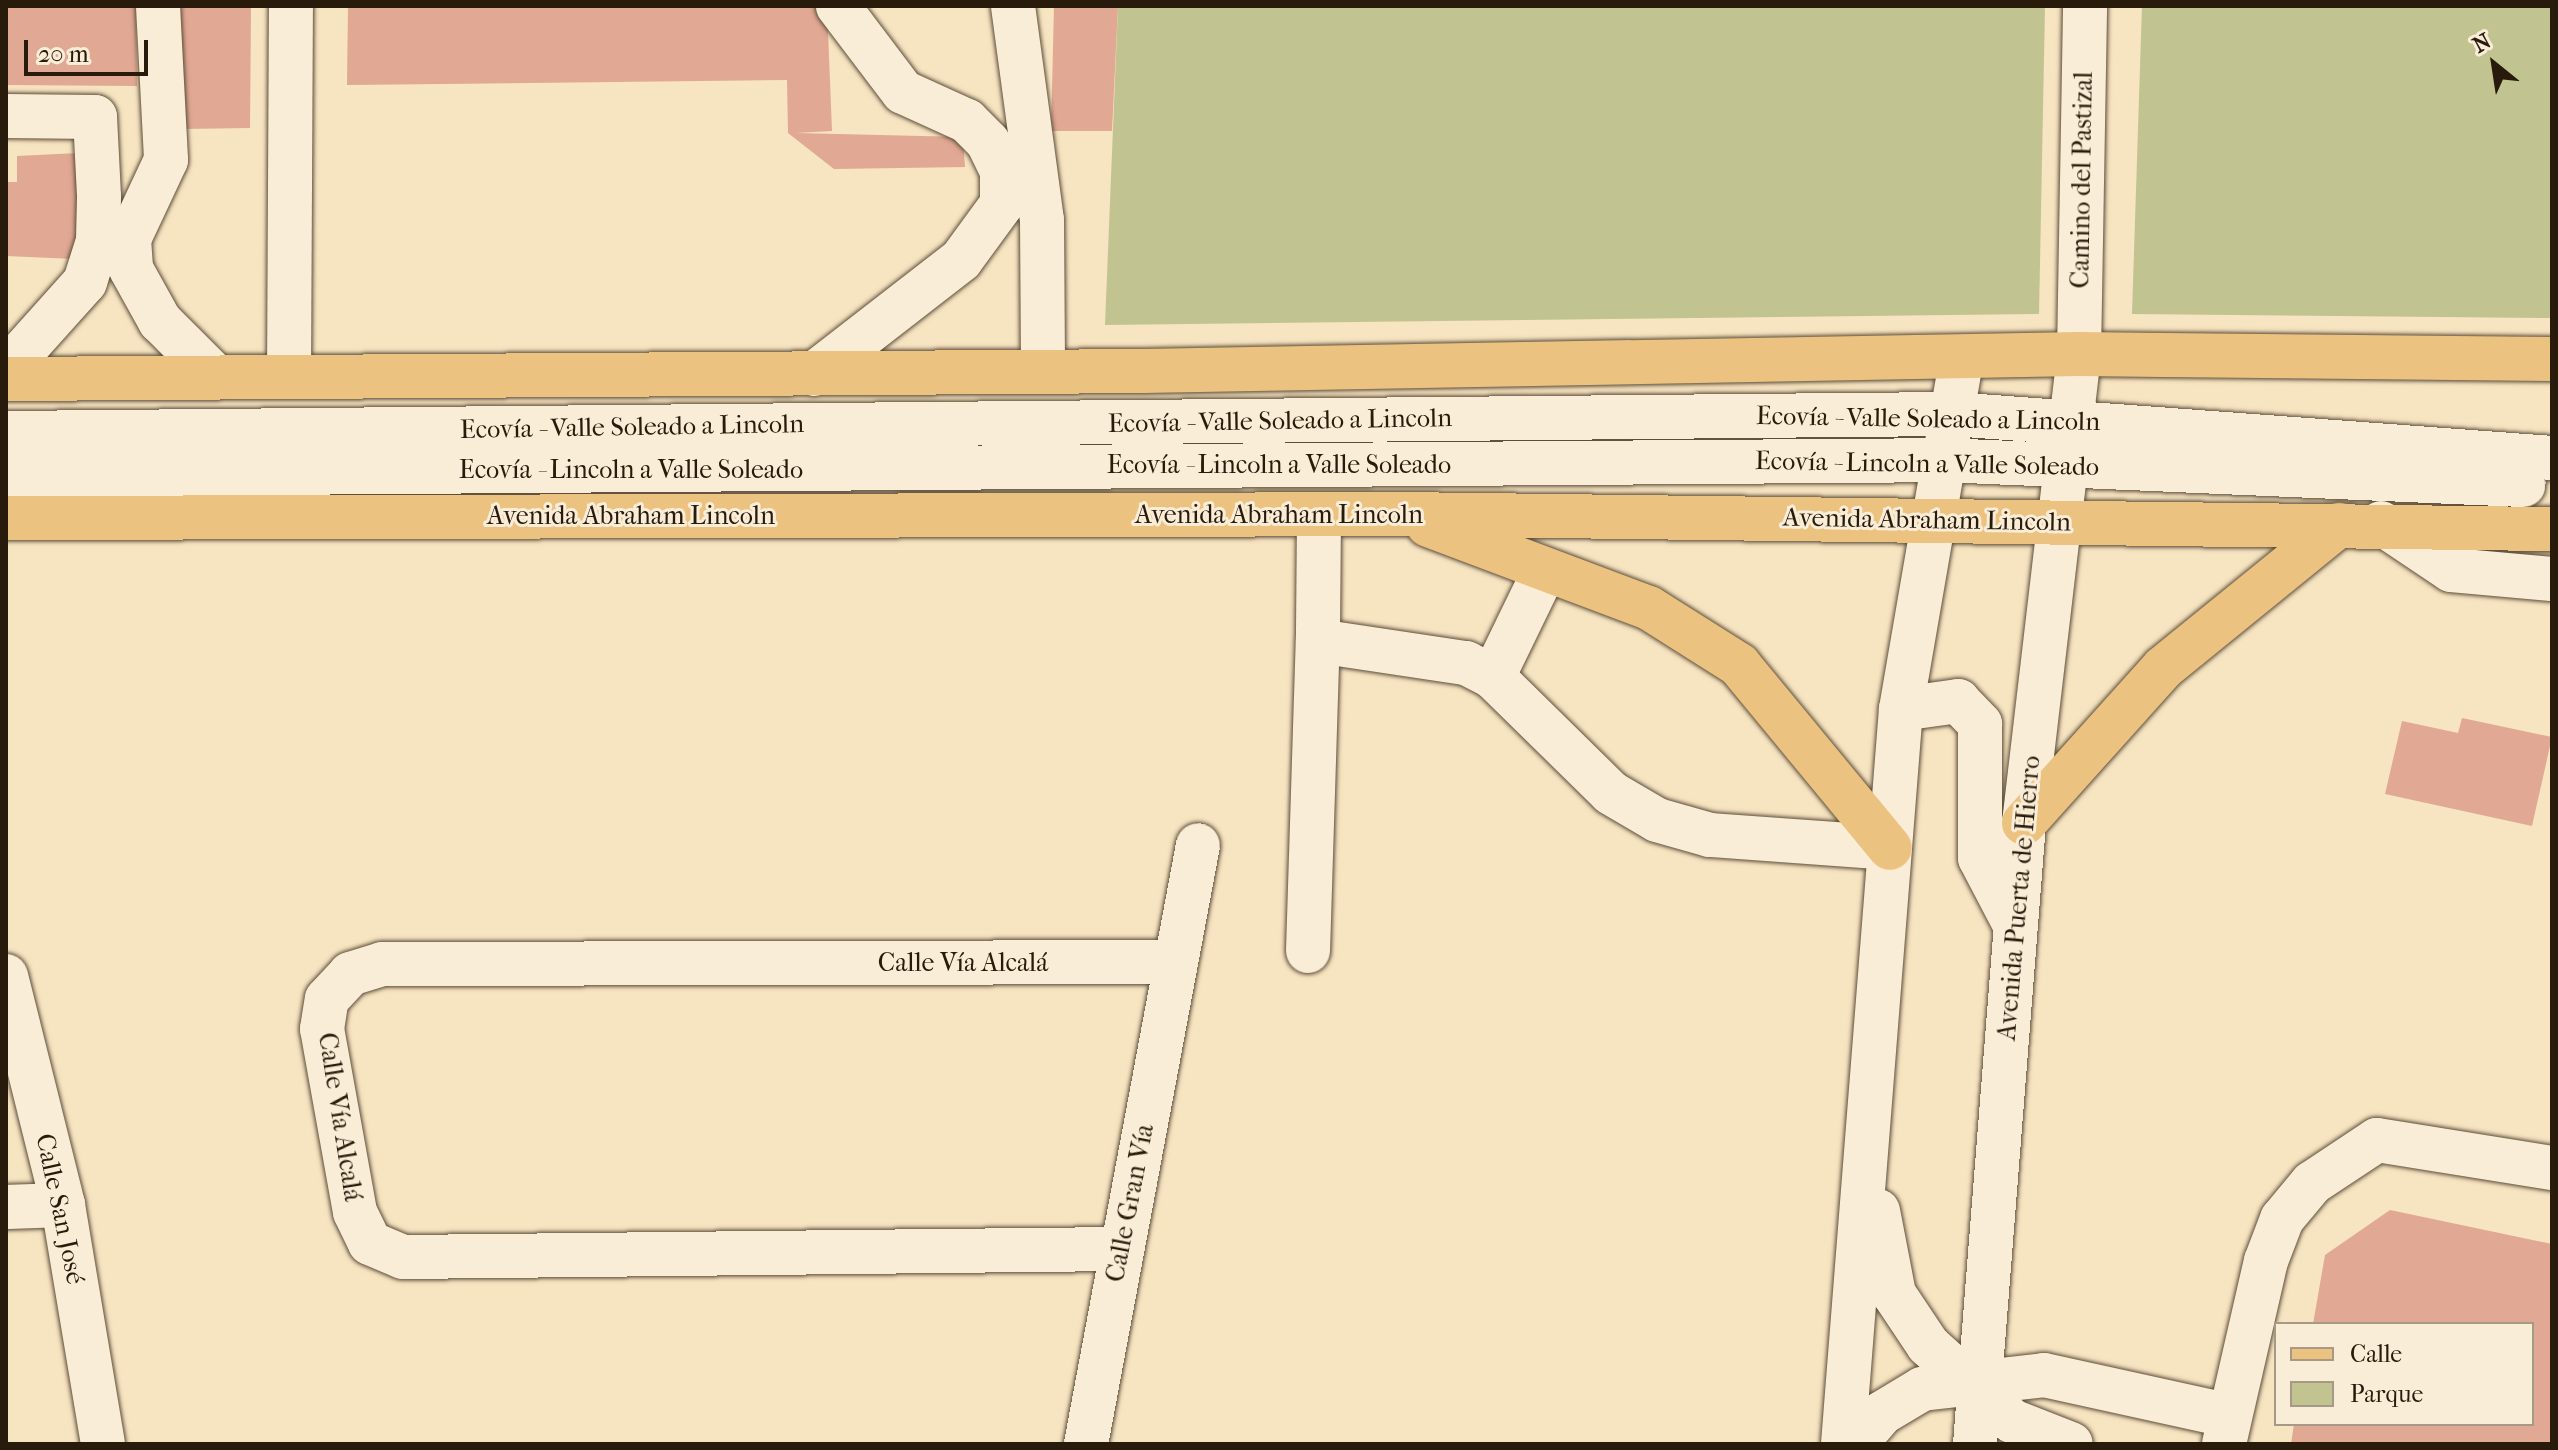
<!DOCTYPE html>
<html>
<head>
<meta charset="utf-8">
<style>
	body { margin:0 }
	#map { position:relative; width:2558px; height:1450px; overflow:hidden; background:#f7e4c1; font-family:"IM FELL French Canon",serif }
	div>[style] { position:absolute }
	.green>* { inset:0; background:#c1c390 }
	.building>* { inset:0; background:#e1a893 }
	.roads { filter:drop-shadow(0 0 2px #5c4d39) drop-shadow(0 0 2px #5c4d39) }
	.minor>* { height:44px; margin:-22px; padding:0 22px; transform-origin:22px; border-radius:22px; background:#faedd7 }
	.major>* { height:44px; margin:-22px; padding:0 22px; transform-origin:22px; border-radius:22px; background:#ecc280 }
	span { translate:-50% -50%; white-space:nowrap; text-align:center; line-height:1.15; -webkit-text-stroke:6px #faedd7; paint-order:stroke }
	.street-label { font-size:26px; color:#281b0c }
	.frame { position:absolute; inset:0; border:8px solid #281b0c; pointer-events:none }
	.legend { position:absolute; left:2274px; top:1322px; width:260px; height:104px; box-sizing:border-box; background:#faedd7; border:2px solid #a69986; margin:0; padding:10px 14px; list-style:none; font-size:24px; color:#281b0c }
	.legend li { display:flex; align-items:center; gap:16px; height:40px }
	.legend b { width:40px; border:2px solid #a69986 }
	.north { position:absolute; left:2454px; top:24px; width:80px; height:80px; -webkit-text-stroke:6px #faedd7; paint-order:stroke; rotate:330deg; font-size:22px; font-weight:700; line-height:32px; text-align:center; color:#281b0c }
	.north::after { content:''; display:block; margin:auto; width:28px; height:36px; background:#281b0c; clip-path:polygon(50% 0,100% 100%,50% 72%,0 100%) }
	.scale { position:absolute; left:24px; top:40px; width:124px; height:36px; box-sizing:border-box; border:4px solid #281b0c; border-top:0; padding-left:10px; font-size:24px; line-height:28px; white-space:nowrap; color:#281b0c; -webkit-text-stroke:6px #faedd7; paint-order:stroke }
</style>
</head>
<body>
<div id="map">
	<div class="green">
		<div style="clip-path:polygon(1118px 6px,2045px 6px,2039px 314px,1105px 325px)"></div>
		<div style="clip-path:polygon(2142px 6px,2552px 6px,2552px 318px,2132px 314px)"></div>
	</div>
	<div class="building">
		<div style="clip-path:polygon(6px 6px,136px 6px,137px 86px,6px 85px)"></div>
		<div style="clip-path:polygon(181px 6px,251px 6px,250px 128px,182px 129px)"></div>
		<div style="clip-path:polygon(348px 6px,827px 6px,832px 131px,796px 133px,963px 137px,965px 167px,834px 169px,788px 133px,787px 80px,347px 85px)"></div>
		<div style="clip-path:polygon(1054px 6px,1118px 6px,1112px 131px,1051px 131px)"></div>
		<div style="clip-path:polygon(79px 153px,75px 259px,6px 256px,6px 182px,17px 182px,17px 156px)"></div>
		<div style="clip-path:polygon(2462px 718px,2552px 737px,2532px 826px,2385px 794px,2402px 721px,2458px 733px)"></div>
		<div style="clip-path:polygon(2390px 1210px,2552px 1244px,2552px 1444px,2291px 1444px,2294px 1424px,2532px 1424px,2532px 1324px,2313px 1324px,2325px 1255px)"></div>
	</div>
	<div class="roads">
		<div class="minor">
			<div style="left:158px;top:6px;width:154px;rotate:87deg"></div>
			<div style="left:166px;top:160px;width:87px;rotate:115.1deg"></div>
			<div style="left:129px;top:239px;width:30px;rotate:86deg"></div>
			<div style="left:131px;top:269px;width:60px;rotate:60.9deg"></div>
			<div style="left:160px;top:321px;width:79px;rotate:45deg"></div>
			<div style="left:1013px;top:6px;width:216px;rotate:82.3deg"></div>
			<div style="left:1042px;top:220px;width:152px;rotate:89.6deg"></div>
			<div style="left:6px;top:116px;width:89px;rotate:0.6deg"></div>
			<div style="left:95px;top:117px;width:80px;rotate:87.1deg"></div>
			<div style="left:99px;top:197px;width:44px;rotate:91.3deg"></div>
			<div style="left:98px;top:241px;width:43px;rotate:107.6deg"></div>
			<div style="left:85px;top:282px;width:118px;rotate:131.9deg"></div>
			<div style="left:814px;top:374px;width:186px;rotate:-37.8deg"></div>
			<div style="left:961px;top:260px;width:69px;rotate:-53.8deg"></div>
			<div style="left:1002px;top:204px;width:33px;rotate:-90deg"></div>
			<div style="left:1002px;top:171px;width:32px;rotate:-116deg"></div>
			<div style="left:988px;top:142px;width:30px;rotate:-135deg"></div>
			<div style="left:967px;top:121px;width:70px;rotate:-155.6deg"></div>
			<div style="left:903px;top:92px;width:108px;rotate:-127.1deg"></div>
			<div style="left:289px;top:377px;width:371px;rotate:-89.7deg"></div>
			<div style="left:6px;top:433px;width:1946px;rotate:-0.56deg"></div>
			<div style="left:1952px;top:414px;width:602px;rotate:4.19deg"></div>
			<div style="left:6px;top:475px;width:1937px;rotate:-0.44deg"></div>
			<div style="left:1943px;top:460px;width:581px;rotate:2.47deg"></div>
			<div style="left:1319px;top:516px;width:125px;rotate:90.5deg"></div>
			<div style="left:1318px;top:641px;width:150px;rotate:8.5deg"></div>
			<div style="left:1466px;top:663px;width:30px;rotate:27deg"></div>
			<div style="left:1493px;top:677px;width:165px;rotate:44.5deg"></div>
			<div style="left:1611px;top:793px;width:53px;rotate:30.4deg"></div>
			<div style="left:1657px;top:820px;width:55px;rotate:15.8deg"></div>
			<div style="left:1710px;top:835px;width:180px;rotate:4.1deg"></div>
			<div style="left:2381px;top:523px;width:84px;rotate:33.9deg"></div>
			<div style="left:2451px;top:570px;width:101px;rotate:5.1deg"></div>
			<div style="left:1493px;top:677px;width:119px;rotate:-64.1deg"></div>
			<div style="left:1901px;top:709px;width:58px;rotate:-8deg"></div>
			<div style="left:1958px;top:701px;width:32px;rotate:46deg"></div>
			<div style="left:1980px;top:724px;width:134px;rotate:90deg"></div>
			<div style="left:1980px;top:858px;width:76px;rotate:62.4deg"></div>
			<div style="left:1308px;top:951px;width:310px;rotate:-88.2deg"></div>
			<div style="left:6px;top:976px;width:236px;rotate:76deg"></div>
			<div style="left:63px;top:1205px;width:242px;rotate:80.5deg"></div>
			<div style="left:6px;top:1207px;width:57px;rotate:-2deg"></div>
			<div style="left:1878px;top:1211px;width:85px;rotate:79.1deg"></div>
			<div style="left:1894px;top:1294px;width:61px;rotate:56.3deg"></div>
			<div style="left:1928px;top:1345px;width:113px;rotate:42.1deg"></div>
			<div style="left:2012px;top:1421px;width:63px;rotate:21.3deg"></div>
			<div style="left:1120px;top:1249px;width:717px;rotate:179.36deg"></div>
			<div style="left:403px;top:1257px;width:36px;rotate:-157deg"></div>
			<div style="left:370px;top:1243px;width:34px;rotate:-116deg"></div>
			<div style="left:355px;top:1212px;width:186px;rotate:-100.2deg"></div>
			<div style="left:322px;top:1029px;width:30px;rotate:-81deg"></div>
			<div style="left:327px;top:999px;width:34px;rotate:-47deg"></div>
			<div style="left:350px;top:974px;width:34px;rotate:-17deg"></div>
			<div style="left:382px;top:964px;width:794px;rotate:-0.14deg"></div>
			<div style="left:1086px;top:1444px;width:609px;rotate:-79.41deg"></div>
			<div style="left:1843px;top:1444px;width:737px;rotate:-85.49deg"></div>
			<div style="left:1901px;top:709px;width:357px;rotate:-80.2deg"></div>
			<div style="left:1855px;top:1444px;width:41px;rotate:-48.9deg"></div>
			<div style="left:1882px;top:1413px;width:47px;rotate:-31deg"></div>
			<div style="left:1922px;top:1389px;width:123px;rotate:-6.5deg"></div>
			<div style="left:2044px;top:1375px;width:190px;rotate:12.4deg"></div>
			<div style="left:1975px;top:1444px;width:623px;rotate:-85.49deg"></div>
			<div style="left:2024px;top:823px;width:472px;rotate:-83.3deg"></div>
			<div style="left:2079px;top:354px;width:348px;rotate:-89deg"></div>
			<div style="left:2224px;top:1444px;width:188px;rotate:-77.1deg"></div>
			<div style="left:2266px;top:1261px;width:45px;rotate:-69.1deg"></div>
			<div style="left:2282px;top:1219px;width:47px;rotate:-50.2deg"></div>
			<div style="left:2312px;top:1183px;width:78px;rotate:-33.5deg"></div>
			<div style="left:2377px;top:1140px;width:177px;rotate:9.1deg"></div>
		</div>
		<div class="major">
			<div style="left:6px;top:379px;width:1137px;rotate:-0.4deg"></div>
			<div style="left:1143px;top:371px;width:936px;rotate:-1.04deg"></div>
			<div style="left:2079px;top:354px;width:473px;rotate:0.6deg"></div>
			<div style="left:6px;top:518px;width:1394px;rotate:-0.16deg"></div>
			<div style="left:1400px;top:514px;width:1152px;rotate:0.75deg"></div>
			<div style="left:1428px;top:525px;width:236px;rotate:20.6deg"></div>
			<div style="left:1649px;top:608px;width:107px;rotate:32.3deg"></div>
			<div style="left:1739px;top:665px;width:237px;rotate:50.5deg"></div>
			<div style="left:2024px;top:823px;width:208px;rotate:-48.1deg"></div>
			<div style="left:2163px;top:668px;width:227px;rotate:-39.1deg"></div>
		</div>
	</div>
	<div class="street-label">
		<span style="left:2082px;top:180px;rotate:-89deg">Camino del Pastizal</span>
		<span style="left:1928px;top:419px;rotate:1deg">Ecovía - Valle Soleado a Lincoln</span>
		<span style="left:1280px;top:421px;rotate:-1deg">Ecovía - Valle Soleado a Lincoln</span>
		<span style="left:632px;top:427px;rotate:-1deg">Ecovía - Valle Soleado a Lincoln</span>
		<span style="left:1927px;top:464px;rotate:1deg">Ecovía - Lincoln a Valle Soleado</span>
		<span style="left:1279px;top:465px">Ecovía - Lincoln a Valle Soleado</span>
		<span style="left:631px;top:470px">Ecovía - Lincoln a Valle Soleado</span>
		<span style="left:1279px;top:515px">Avenida Abraham Lincoln</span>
		<span style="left:631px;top:516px">Avenida Abraham Lincoln</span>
		<span style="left:1927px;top:520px;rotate:1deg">Avenida Abraham Lincoln</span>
		<span style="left:2019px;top:898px;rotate:-85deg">Avenida Puerta de Hierro</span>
		<span style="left:963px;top:963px">Calle Vía Alcalá</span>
		<span style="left:340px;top:1117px;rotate:81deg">Calle Vía Alcalá</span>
		<span style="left:1130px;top:1203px;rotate:-79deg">Calle Gran Vía</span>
		<span style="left:60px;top:1209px;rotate:78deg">Calle San José</span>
	</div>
	<div class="frame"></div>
	<ul class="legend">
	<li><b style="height:10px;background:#ecc280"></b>Calle</li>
	<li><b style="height:22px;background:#c1c390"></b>Parque</li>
	</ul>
	<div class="north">N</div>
	<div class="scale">20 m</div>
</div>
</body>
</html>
